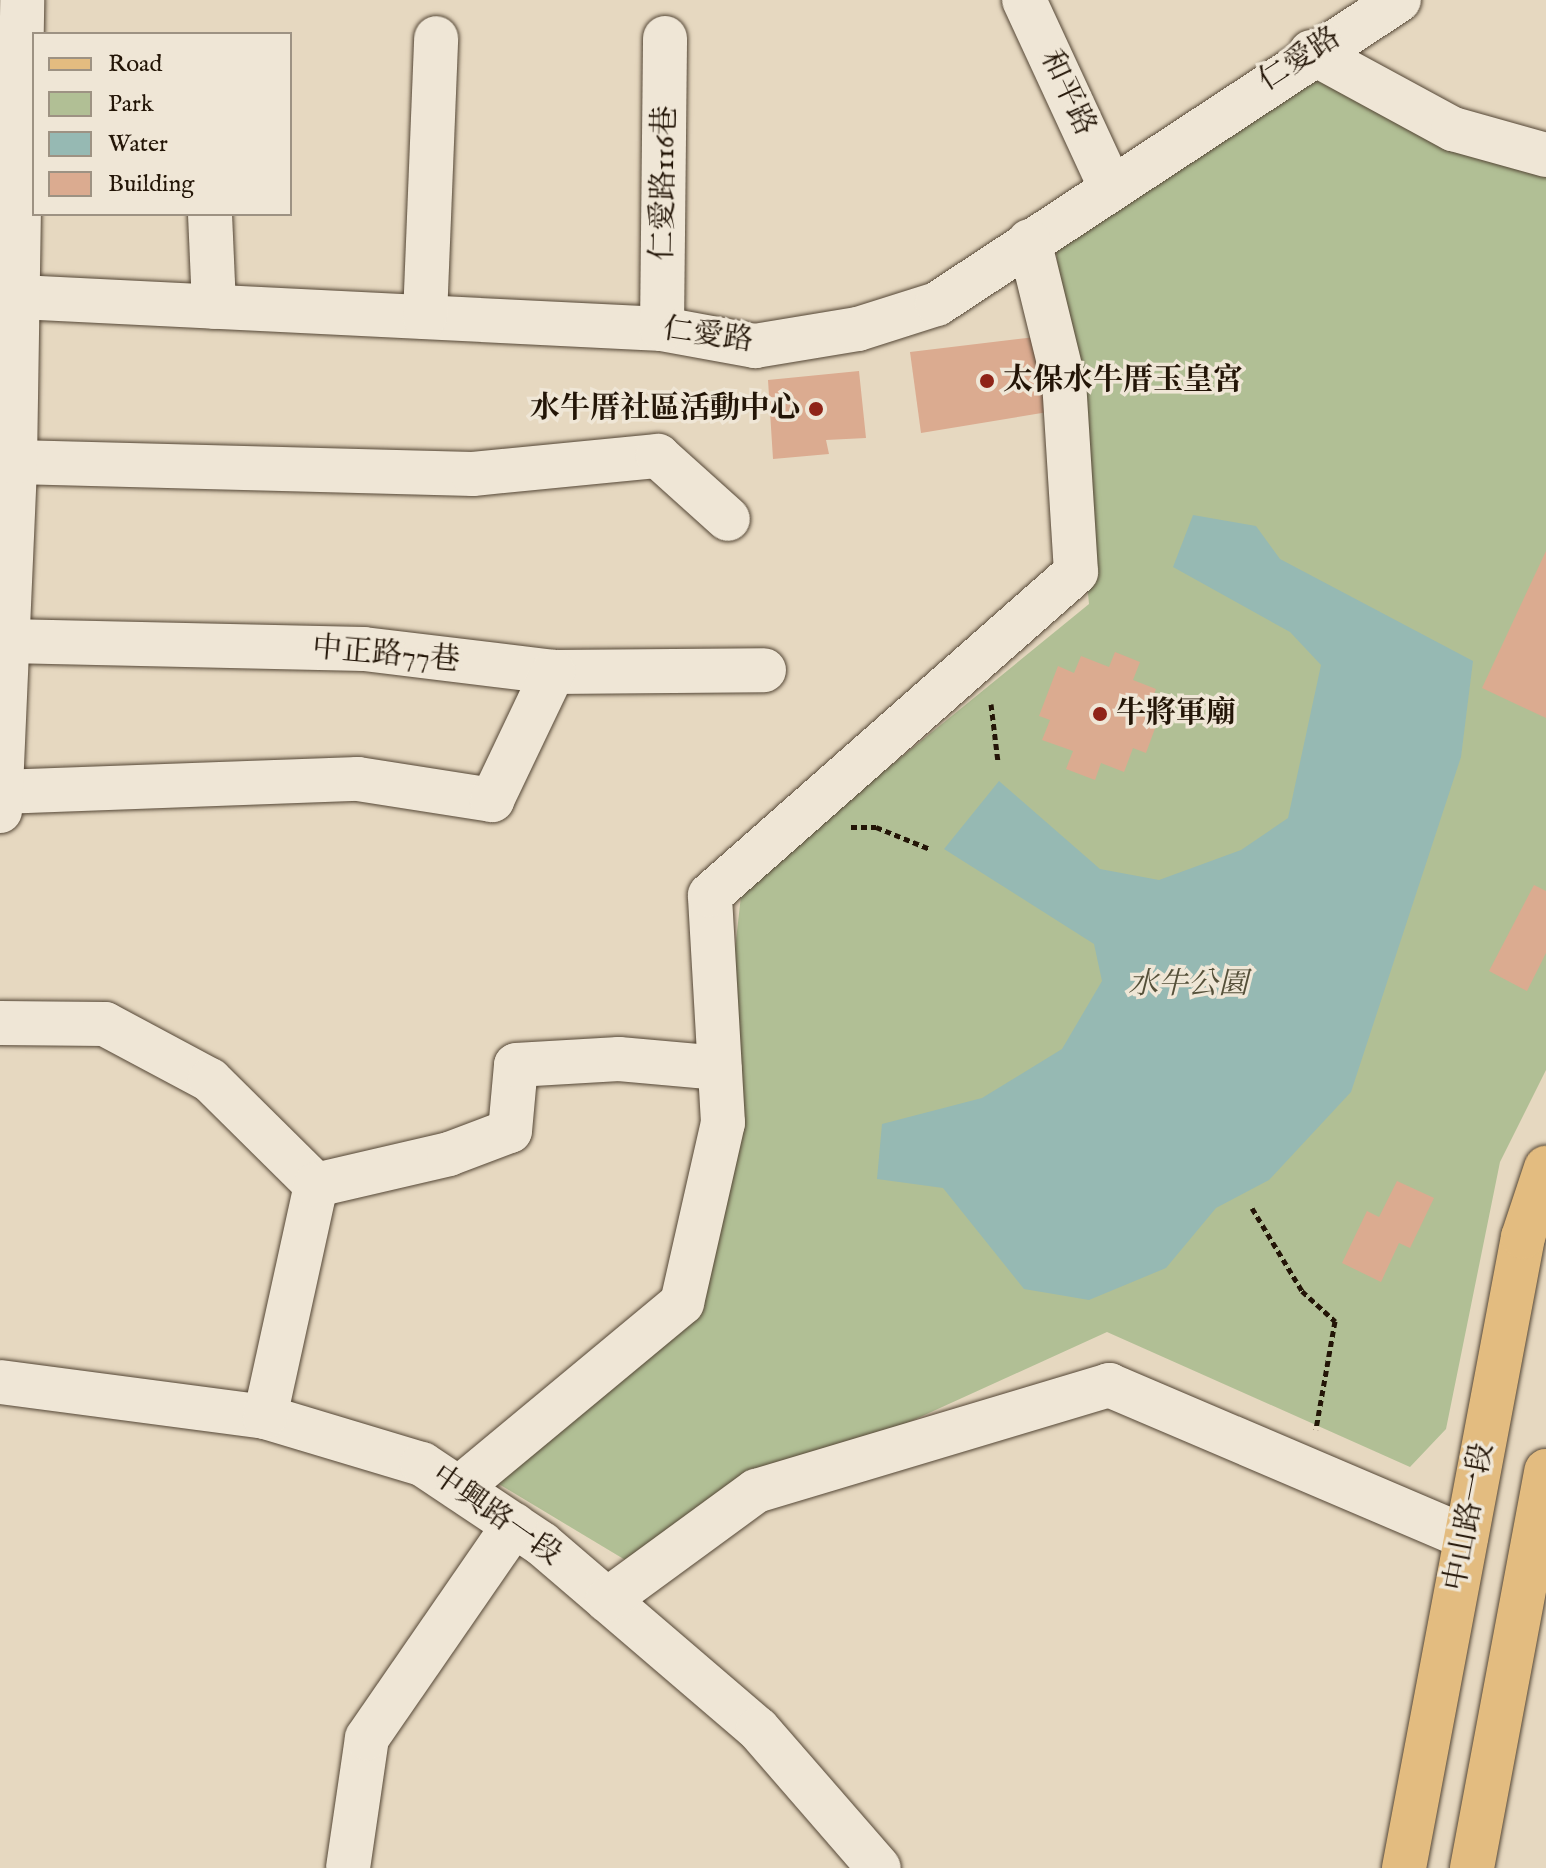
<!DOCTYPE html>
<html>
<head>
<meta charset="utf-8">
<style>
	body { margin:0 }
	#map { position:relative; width:1546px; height:1868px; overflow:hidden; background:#e6d8c0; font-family:"IM FELL English","Noto Serif TC",serif }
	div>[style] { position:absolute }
	.green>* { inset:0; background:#b1bf95 }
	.water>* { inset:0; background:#96b9b3 }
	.building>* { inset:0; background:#dbab90 }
	.path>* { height:5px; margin-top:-2.5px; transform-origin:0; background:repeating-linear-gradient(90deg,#231507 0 6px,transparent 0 10px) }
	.roads { filter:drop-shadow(0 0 2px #544635) drop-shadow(0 0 2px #544635) }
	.minor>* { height:44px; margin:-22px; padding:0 22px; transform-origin:22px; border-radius:22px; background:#efe6d6 }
	.major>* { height:44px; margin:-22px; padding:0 22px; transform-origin:22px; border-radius:22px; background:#e3bc80 }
	.dots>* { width:22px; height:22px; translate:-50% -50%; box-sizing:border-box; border:4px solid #efe6d6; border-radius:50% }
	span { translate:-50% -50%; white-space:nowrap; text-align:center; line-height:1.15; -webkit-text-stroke:7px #efe6d6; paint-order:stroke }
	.street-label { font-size:30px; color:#231507 }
	.poi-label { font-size:30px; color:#231507; font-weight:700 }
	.left { translate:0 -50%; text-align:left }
	.right { translate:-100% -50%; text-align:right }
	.park-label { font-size:30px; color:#555039; font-style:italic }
	.legend { position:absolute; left:32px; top:32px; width:260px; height:184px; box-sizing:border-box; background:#efe6d6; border:2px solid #9d9283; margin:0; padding:10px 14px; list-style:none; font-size:24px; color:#231507 }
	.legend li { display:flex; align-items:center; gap:16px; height:40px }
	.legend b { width:40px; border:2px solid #9d9283 }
</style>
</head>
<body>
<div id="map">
	<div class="green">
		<div style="clip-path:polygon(1311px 52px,1546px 175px,1546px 1070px,1500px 1162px,1446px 1429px,1410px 1467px,1107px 1332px,742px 1498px,652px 1576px,497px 1483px,695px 1305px,742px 887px,1089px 604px,1056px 250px)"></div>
	</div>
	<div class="water">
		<div style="clip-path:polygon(1193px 515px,1256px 526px,1280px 559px,1473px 661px,1461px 757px,1351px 1092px,1269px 1180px,1216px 1208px,1166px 1268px,1089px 1300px,1024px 1289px,943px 1188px,877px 1179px,882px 1124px,982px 1098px,1062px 1049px,1102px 981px,1094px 944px,944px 849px,999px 781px,1100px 869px,1159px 880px,1241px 850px,1288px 818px,1321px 665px,1290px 632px,1173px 567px)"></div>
	</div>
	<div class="building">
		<div style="clip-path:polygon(1052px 335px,1066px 409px,921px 433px,910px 352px)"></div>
		<div style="clip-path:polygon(859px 371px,866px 438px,826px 440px,829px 454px,773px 459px,768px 380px)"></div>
		<div style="clip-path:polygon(1546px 551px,1546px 718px,1482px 688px)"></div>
		<div style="clip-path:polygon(1115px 652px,1140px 662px,1133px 680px,1156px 689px,1149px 708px,1161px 712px,1146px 753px,1133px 748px,1124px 772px,1101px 763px,1095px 780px,1066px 769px,1073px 751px,1042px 740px,1050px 720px,1039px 716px,1058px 666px,1074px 673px,1081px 656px,1109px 667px)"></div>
		<div style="clip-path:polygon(1534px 885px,1546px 891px,1546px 953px,1527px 991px,1489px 971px)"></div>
		<div style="clip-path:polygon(1397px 1181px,1434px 1198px,1410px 1248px,1399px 1243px,1381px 1282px,1342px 1263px,1367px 1211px,1379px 1217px)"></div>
	</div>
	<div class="path">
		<div style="left:991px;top:704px;width:58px;rotate:83.1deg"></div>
		<div style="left:851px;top:827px;width:25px"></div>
		<div style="left:876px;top:827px;width:58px;rotate:22.2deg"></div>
		<div style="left:1252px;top:1208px;width:97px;rotate:58.9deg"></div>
		<div style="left:1302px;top:1291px;width:45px;rotate:42.3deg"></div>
		<div style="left:1335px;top:1321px;width:110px;rotate:100deg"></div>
	</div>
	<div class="roads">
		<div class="minor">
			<div style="left:1024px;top:0;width:205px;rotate:65.2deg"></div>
			<div style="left:1311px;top:52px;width:162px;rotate:28.5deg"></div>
			<div style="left:1453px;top:129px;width:97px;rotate:15.6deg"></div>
			<div style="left:210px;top:214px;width:93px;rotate:87.5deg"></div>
			<div style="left:0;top:287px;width:21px;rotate:28deg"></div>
			<div style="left:19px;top:297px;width:644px;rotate:2.85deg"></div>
			<div style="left:662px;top:329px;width:95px;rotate:10.4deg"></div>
			<div style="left:755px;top:346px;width:104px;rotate:-9.4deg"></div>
			<div style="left:858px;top:329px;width:83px;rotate:-17.6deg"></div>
			<div style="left:937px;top:304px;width:553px;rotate:-33.35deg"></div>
			<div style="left:425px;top:317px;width:279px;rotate:-87.7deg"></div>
			<div style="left:662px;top:329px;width:291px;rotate:-89.4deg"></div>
			<div style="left:15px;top:462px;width:458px;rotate:1.5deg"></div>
			<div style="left:473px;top:474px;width:186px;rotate:-5.6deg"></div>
			<div style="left:658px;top:456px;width:94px;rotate:42deg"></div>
			<div style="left:7px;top:641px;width:357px;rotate:1.3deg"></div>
			<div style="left:364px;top:649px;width:190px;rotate:6.9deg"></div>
			<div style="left:553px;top:672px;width:211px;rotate:-0.5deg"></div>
			<div style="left:0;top:792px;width:358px;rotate:-2.1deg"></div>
			<div style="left:358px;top:779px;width:136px;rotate:8.9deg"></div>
			<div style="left:492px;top:800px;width:142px;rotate:-64.5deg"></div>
			<div style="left:0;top:811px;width:349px;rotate:-87.5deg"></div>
			<div style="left:15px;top:462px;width:462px;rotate:-89.1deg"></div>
			<div style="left:0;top:1023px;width:105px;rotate:0.5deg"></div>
			<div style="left:105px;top:1024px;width:119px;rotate:28.1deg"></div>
			<div style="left:210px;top:1080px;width:149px;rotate:44.7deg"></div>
			<div style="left:0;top:1382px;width:267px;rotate:7.5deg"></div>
			<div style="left:265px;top:1417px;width:164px;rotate:16.7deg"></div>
			<div style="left:422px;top:1464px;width:144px;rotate:33.7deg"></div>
			<div style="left:542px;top:1544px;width:284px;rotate:40.6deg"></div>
			<div style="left:758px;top:1729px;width:184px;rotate:49deg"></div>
			<div style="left:265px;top:1417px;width:238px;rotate:-77.6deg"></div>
			<div style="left:316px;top:1185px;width:137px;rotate:-13.1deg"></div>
			<div style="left:449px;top:1154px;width:65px;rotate:-20.7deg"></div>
			<div style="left:510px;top:1131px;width:66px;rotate:-84.8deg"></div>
			<div style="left:516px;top:1065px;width:103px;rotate:-3.3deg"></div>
			<div style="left:619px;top:1059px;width:101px;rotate:5.1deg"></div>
			<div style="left:459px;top:1488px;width:290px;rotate:-39.7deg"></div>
			<div style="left:682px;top:1303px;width:185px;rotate:-77.2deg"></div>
			<div style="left:723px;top:1123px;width:228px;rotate:-93.3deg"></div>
			<div style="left:710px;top:895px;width:488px;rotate:-41.4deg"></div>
			<div style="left:1076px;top:572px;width:189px;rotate:-93.6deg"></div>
			<div style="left:1064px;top:383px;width:146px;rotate:-103.8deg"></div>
			<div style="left:607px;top:1600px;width:185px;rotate:-36.2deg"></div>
			<div style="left:756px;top:1491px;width:369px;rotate:-16.7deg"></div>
			<div style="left:1109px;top:1385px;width:388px;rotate:23.1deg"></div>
			<div style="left:348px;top:1868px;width:131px;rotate:-81.7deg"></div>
			<div style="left:367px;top:1738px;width:259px;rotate:-55.4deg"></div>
		</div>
		<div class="major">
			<div style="left:1404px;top:1868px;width:642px;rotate:-79.32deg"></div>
			<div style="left:1523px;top:1237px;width:73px;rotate:-71.6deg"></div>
			<div style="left:1472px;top:1868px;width:404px;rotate:-79.4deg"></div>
		</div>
	</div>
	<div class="dots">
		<div style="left:987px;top:381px;background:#8f2418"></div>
		<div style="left:816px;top:409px;background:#8f2418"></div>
		<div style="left:1100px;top:714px;background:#8f2418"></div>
	</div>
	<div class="street-label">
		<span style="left:1300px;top:60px;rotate:-33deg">仁愛路</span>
		<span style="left:1067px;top:93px;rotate:65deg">和平路</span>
		<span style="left:665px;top:183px;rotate:-89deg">仁愛路116巷</span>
		<span style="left:708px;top:336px;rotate:8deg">仁愛路</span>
		<span style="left:386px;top:655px;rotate:5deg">中正路77巷</span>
		<span style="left:496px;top:1516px;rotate:35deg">中興路一段</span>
		<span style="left:1470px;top:1517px;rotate:-79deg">中山路一段</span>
	</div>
	<div class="poi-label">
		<span class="left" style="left:1003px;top:381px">太保水牛厝玉皇宮</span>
		<span class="right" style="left:800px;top:409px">水牛厝社區活動中心</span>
		<span class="left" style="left:1116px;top:714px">牛將軍廟</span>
	</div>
	<div class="park-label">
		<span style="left:1188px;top:985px">水牛公園</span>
	</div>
	<ul class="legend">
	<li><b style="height:10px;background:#e3bc80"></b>Road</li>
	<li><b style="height:22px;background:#b1bf95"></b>Park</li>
	<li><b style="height:22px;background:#96b9b3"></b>Water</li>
	<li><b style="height:22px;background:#dbab90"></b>Building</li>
	</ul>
</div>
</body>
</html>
